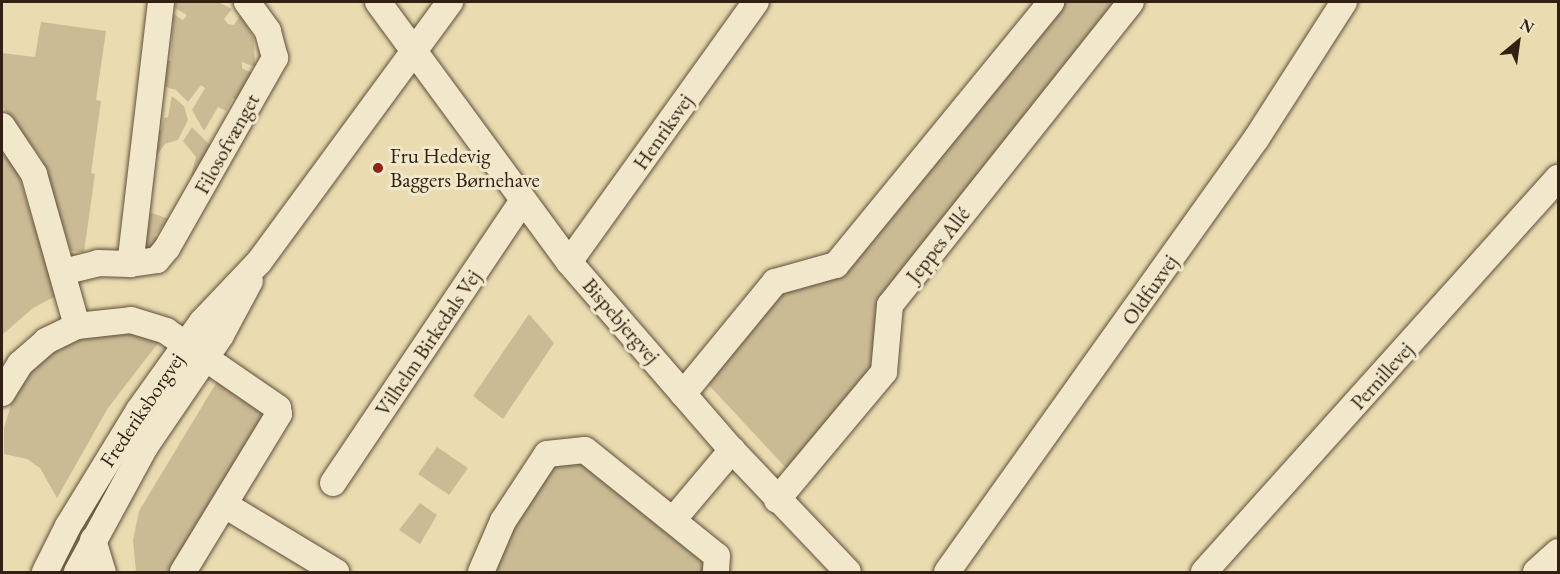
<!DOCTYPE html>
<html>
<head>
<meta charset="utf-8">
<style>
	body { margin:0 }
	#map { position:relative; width:1560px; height:574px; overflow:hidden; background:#eadbb0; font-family:"EB Garamond",serif }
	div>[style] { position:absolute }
	.green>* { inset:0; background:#cbbb95 }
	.roads { filter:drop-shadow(0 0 2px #604f3a) drop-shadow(0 0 2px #604f3a) }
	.minor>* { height:26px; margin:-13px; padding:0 13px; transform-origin:13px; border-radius:13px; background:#f1e8cc }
	.dots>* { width:16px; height:16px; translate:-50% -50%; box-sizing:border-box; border:3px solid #f1e8cc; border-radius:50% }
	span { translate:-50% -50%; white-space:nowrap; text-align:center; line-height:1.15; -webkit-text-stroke:6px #f1e8cc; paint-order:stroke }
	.street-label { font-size:21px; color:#322013 }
	.poi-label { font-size:21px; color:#322013 }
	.left { translate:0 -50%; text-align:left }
	.frame { position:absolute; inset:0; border:3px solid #322013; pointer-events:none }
	.north { position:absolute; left:1488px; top:12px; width:60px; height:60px; -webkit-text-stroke:4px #f1e8cc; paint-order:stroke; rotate:29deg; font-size:16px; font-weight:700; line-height:24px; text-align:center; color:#322013 }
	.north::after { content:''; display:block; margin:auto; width:21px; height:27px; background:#322013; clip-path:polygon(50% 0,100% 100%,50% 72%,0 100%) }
</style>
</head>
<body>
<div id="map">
	<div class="green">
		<div style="clip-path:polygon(176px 2px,218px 2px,232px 9px,224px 19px,228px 24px,234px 25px,241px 14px,254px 40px,255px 67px,242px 62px,242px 68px,252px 73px,237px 100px,233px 98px,226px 111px,218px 107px,204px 131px,192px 110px,205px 88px,201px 85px,188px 102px,176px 90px,162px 86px,166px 60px,171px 61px,173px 14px,183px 20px,187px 15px,175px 8px)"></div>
		<div style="clip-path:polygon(1060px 2px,1123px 2px,880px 301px,870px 373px,787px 469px,706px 382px,774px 295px,839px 277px)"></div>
		<div style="clip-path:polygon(41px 22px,106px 31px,96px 100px,101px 101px,91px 173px,95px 174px,84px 252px,71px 251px,42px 159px,2px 106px,2px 53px,35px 57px)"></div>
		<div style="clip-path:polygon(172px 96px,184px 106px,188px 120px,178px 140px,165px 144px,156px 156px,156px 130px,161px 131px,164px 118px,168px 117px)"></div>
		<div style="clip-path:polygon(192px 127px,212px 147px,194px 178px,191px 176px,196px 157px,183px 141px)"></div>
		<div style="clip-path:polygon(2px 152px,18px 173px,56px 296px,33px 308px,2px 335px)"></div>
		<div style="clip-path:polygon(146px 211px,169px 219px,154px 236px,159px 240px,153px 251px,142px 251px,142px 234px,147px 234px,149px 221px,145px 220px)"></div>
		<div style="clip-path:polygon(529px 314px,554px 343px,503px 419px,473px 396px)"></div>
		<div style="clip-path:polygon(121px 329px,162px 338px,108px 408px,57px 498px,40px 468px,27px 459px,4px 454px,4px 428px,13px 398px,28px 372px,72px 337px)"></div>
		<div style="clip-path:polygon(218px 380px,260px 410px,262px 420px,171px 572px,136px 572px,133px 540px,139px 511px)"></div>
		<div style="clip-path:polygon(437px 447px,468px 468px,449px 495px,418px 474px)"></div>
		<div style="clip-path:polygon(584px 461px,706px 562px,705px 572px,501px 572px,487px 564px,550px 467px)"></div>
		<div style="clip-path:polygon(420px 503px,437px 515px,420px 544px,399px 530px)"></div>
	</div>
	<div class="roads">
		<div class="minor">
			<div style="left:161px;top:2px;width:264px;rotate:96.7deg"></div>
			<div style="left:130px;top:264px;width:27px;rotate:-8deg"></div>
			<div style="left:157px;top:260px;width:16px;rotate:-50deg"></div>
			<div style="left:167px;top:248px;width:219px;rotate:-60.4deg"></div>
			<div style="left:275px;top:58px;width:28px;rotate:-105deg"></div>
			<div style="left:268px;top:31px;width:36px;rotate:-126deg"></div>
			<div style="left:378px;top:2px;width:323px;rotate:53.7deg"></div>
			<div style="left:569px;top:262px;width:249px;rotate:49.1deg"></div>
			<div style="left:732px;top:450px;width:168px;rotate:46.4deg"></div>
			<div style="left:2px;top:126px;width:58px;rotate:56.3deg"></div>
			<div style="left:34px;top:174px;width:158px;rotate:74.2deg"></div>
			<div style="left:569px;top:262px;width:320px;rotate:-54.3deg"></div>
			<div style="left:63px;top:272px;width:36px;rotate:-14deg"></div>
			<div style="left:98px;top:263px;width:32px;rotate:2deg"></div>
			<div style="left:2px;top:393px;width:34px;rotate:-58deg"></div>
			<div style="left:20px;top:364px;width:35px;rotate:-41deg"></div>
			<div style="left:46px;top:341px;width:34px;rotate:-26deg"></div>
			<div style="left:77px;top:326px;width:54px;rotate:-6.3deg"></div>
			<div style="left:131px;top:320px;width:37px;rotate:17deg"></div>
			<div style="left:166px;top:331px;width:136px;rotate:34.5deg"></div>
			<div style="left:278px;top:408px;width:6px;rotate:81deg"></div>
			<div style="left:279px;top:414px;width:185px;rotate:121.3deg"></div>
			<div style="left:683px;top:394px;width:145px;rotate:-50.6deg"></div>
			<div style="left:775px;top:282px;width:63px;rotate:-15.6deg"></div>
			<div style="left:836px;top:265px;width:340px;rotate:-50.7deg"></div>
			<div style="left:333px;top:483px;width:339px;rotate:-56.1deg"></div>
			<div style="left:777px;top:500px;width:167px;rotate:-50.1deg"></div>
			<div style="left:884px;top:372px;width:67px;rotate:-84.9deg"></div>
			<div style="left:890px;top:305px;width:387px;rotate:-51.5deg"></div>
			<div style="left:225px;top:505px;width:130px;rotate:31.1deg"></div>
			<div style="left:673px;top:520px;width:92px;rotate:-49.9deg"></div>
			<div style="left:93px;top:540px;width:34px;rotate:73deg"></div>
			<div style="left:45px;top:572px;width:51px;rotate:-63.4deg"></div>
			<div style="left:68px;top:526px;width:136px;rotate:-58.5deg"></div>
			<div style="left:139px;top:410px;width:108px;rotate:-54.4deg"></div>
			<div style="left:202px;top:322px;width:83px;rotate:-46.5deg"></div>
			<div style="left:259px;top:262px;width:323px;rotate:-53.7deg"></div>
			<div style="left:77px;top:572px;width:142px;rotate:-61.5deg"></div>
			<div style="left:145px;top:447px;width:135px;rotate:-55.8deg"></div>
			<div style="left:221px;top:335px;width:61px;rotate:-61.8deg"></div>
			<div style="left:481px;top:572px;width:56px;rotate:-66.7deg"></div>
			<div style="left:503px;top:521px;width:80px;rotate:-56.7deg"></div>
			<div style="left:547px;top:454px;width:38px;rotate:-6deg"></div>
			<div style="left:585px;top:450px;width:169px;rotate:38.8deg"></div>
			<div style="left:717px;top:556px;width:16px;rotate:94deg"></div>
			<div style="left:947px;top:572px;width:532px;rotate:-54.49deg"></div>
			<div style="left:1256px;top:139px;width:163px;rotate:-57.3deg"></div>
			<div style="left:1204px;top:572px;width:530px;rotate:-48.06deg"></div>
			<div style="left:1536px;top:572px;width:30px;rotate:-42deg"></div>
		</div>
	</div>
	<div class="dots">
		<div style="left:378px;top:168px;background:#8f2418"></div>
	</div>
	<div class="street-label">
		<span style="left:663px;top:132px;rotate:-55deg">Henriksvej</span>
		<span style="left:227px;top:144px;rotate:-61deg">Filosofvænget</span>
		<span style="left:938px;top:245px;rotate:-52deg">Jeppes Allé</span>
		<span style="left:1150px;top:290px;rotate:-55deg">Oldfuxvej</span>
		<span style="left:621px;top:321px;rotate:49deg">Bispebjergvej</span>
		<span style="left:428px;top:343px;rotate:-56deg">Vilhelm Birkedals Vej</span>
		<span style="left:1382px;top:376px;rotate:-48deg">Pernillevej</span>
		<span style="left:142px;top:410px;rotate:-56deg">Frederiksborgvej</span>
	</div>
	<div class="poi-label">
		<span class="left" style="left:390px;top:168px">Fru Hedevig<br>Baggers Børnehave</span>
	</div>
	<div class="frame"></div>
	<div class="north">N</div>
</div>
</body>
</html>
